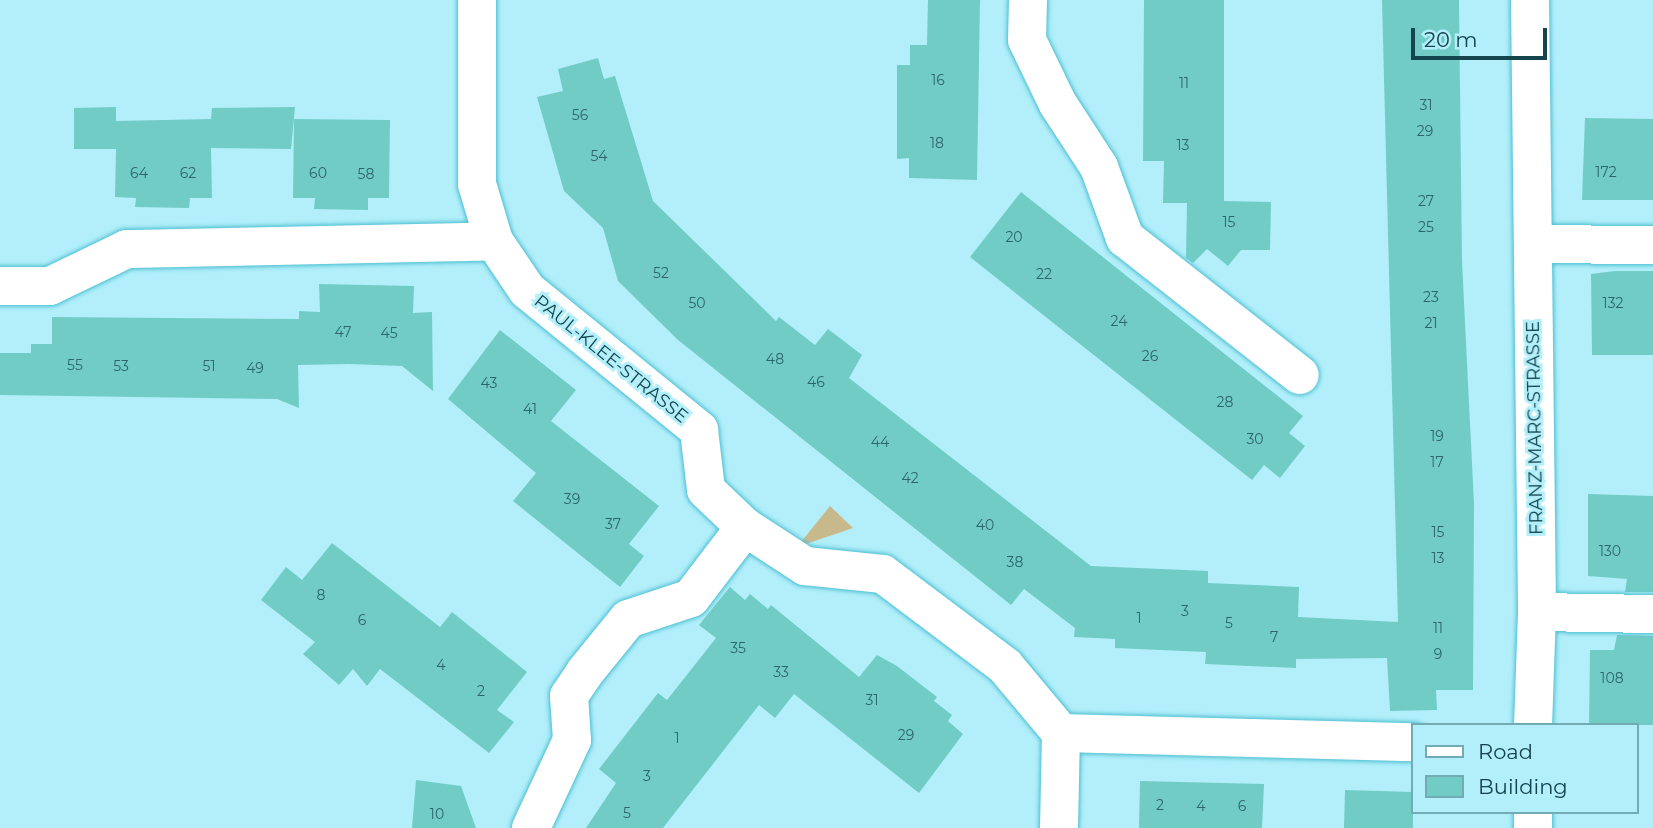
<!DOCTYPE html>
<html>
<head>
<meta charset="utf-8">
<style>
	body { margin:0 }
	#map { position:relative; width:1653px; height:828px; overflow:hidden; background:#b2effa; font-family:Montserrat,sans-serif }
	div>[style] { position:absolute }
	.green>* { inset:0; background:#c8b98d }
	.building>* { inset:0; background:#72ccc6 }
	.roads { filter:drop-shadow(0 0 2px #4dbfd2) drop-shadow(0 0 2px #4dbfd2) }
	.minor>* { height:38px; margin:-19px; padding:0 19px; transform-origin:19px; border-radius:19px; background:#fff }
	span { translate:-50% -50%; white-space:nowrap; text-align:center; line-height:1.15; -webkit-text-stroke:6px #b2effa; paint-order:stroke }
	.number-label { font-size:14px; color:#2c666a }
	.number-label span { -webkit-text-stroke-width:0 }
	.street-label { font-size:18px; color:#14444c }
	.legend { position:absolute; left:1411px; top:723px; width:228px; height:91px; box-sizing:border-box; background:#b2effa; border:2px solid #73abb4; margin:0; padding:9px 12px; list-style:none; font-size:21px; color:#14444c }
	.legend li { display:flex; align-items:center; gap:14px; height:35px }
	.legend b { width:35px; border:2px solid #73abb4 }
	.scale { position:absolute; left:1411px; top:28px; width:136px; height:32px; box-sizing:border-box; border:4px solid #14444c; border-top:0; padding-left:9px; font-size:21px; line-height:24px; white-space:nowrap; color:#14444c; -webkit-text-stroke:5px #b2effa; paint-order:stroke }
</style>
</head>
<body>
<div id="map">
	<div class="green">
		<div style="clip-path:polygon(830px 506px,853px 528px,797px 547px)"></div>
	</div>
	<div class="building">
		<div style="clip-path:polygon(928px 0,980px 0,977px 180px,909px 178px,909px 158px,897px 159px,897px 65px,910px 65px,910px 45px,927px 45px)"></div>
		<div style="clip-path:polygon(1144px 0,1224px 0,1224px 201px,1271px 202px,1270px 250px,1241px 250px,1228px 266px,1207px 249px,1193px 263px,1186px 258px,1187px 203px,1163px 203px,1164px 161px,1143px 161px)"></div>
		<div style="clip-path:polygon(1382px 0,1459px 0,1462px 261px,1474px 504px,1473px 690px,1436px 690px,1437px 710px,1390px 711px,1387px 658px,1296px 659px,1296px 668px,1205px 664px,1206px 652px,1115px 648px,1115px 639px,1074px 637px,1075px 628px,1024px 589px,1011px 605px,678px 340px,618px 281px,603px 228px,564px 191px,537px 97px,563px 91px,558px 69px,598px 58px,604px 79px,615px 76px,653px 201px,776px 321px,779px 317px,815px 345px,828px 329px,862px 355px,849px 378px,1091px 566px,1208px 571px,1208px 583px,1299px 587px,1298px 617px,1398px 622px)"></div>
		<div style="clip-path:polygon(116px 107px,116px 121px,211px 119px,212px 108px,295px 107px,291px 149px,211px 148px,212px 198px,190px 198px,189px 208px,135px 207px,136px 198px,115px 197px,116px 149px,74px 149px,74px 108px)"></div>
		<div style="clip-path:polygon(1585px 118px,1653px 119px,1653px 200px,1582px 200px)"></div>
		<div style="clip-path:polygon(294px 119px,390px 120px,389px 198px,368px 198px,368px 210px,314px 209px,315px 198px,293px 198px)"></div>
		<div style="clip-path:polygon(1021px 192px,1303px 416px,1289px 433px,1305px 446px,1280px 478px,1264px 465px,1252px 480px,970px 257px)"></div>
		<div style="clip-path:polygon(1615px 271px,1653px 271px,1653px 355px,1592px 355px,1591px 274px)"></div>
		<div style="clip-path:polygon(319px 284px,414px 286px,413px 313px,432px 312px,433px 391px,402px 366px,349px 364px,298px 365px,299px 408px,277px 399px,0 395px,0 353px,31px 353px,31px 344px,52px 344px,52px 317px,299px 319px,299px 311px,320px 312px)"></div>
		<div style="clip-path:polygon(500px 330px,576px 390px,551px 421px,659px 506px,629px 544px,644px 556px,620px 587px,513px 501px,536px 473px,448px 399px)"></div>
		<div style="clip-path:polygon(1588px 494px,1653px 496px,1653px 592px,1625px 592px,1627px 579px,1588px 576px)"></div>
		<div style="clip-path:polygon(332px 543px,440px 627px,452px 612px,527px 672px,497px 710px,514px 722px,489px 753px,380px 669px,367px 686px,353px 669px,339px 685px,303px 654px,315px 642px,261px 600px,286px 567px,302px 580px)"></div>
		<div style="clip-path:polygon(730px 587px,745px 600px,750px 594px,768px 609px,771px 605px,859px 677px,877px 655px,897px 666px,937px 697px,934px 701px,952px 715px,948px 721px,963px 734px,919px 793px,794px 694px,775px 718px,759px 705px,663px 828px,586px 828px,616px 783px,599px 769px,658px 693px,667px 700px,716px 638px,699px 625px)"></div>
		<div style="clip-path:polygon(1617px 635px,1653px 636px,1653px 725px,1589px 725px,1590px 650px,1614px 650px)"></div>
		<div style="clip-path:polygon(416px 780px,461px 786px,476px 828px,412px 828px)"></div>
		<div style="clip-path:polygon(1140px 781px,1264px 784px,1262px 828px,1139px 828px)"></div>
		<div style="clip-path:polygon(1345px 790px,1413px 792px,1413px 828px,1344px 828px)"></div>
	</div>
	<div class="roads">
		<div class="minor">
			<div style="left:477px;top:0;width:184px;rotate:90deg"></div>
			<div style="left:477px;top:184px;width:59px;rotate:73.4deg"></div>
			<div style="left:494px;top:241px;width:59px;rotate:56deg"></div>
			<div style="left:527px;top:290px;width:222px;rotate:39.1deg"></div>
			<div style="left:699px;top:430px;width:60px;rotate:83.3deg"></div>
			<div style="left:706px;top:490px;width:54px;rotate:43.5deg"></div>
			<div style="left:745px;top:527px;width:72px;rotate:33deg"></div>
			<div style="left:805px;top:566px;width:78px;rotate:5.9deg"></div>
			<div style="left:883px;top:574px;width:153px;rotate:37deg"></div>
			<div style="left:1005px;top:666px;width:87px;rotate:50.1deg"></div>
			<div style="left:1061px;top:733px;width:95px;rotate:91.2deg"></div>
			<div style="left:1028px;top:0;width:40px;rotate:91.4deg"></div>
			<div style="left:1027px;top:40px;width:71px;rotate:64.2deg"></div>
			<div style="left:1058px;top:104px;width:75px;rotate:56.9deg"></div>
			<div style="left:1099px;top:167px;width:76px;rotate:69.9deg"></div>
			<div style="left:1125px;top:238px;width:222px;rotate:38.1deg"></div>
			<div style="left:1530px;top:0;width:612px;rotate:89.34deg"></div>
			<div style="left:1537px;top:612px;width:113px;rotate:92deg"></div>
			<div style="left:1533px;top:244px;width:120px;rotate:0.5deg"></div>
			<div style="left:0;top:286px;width:50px"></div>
			<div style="left:50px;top:286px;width:85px;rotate:-25.7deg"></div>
			<div style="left:127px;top:249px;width:367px;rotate:-1.2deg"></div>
			<div style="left:1537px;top:612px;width:116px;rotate:1deg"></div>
			<div style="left:1061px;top:733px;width:352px;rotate:1.5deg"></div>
			<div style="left:1533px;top:812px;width:16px;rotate:90deg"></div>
			<div style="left:531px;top:828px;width:97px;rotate:-65deg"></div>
			<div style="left:572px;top:740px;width:44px;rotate:-93.9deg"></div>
			<div style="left:569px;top:696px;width:29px;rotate:-56deg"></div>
			<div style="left:585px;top:672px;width:68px;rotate:-50.9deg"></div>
			<div style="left:628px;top:619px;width:66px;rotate:-18.4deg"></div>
			<div style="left:691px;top:598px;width:89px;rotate:-52.7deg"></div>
		</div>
	</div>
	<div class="number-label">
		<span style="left:938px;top:80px">16</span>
		<span style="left:1184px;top:83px">11</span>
		<span style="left:1426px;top:105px">31</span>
		<span style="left:580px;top:115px">56</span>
		<span style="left:1425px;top:131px">29</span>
		<span style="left:937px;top:143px">18</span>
		<span style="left:1183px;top:145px">13</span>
		<span style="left:599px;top:156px">54</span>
		<span style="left:1606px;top:172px">172</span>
		<span style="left:139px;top:173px">64</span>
		<span style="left:188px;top:173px">62</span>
		<span style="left:318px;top:173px">60</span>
		<span style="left:366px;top:174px">58</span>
		<span style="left:1426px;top:201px">27</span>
		<span style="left:1229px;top:222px">15</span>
		<span style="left:1426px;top:227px">25</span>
		<span style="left:1014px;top:237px">20</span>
		<span style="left:661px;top:273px">52</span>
		<span style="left:1044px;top:274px">22</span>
		<span style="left:1431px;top:297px">23</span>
		<span style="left:697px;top:303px">50</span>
		<span style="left:1613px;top:303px">132</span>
		<span style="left:1119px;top:321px">24</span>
		<span style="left:1431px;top:323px">21</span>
		<span style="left:343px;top:332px">47</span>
		<span style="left:389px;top:333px">45</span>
		<span style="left:1150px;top:356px">26</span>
		<span style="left:775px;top:359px">48</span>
		<span style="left:75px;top:365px">55</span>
		<span style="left:121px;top:366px">53</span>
		<span style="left:209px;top:366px">51</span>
		<span style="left:255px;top:368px">49</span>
		<span style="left:816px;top:382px">46</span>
		<span style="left:489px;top:383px">43</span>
		<span style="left:1225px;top:402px">28</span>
		<span style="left:530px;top:409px">41</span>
		<span style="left:1437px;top:436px">19</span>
		<span style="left:1255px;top:439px">30</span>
		<span style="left:880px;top:442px">44</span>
		<span style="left:1437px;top:462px">17</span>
		<span style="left:910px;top:478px">42</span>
		<span style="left:572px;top:499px">39</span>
		<span style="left:613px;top:524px">37</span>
		<span style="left:985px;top:525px">40</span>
		<span style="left:1438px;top:532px">15</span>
		<span style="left:1610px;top:551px">130</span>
		<span style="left:1438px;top:558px">13</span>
		<span style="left:1015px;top:562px">38</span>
		<span style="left:321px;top:595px">8</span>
		<span style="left:1185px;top:611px">3</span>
		<span style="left:1139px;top:618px">1</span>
		<span style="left:362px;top:620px">6</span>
		<span style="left:1229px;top:623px">5</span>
		<span style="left:1438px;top:628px">11</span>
		<span style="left:1274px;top:637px">7</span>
		<span style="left:738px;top:648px">35</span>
		<span style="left:1438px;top:654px">9</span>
		<span style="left:441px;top:665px">4</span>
		<span style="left:781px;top:672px">33</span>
		<span style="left:1612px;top:678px">108</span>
		<span style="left:481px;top:691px">2</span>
		<span style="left:872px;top:700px">31</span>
		<span style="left:906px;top:735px">29</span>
		<span style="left:677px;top:738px">1</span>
		<span style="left:647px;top:776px">3</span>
		<span style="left:1160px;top:805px">2</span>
		<span style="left:1201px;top:806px">4</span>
		<span style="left:1242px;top:806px">6</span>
		<span style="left:627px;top:813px">5</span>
		<span style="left:437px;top:814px">10</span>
	</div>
	<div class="street-label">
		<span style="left:611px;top:359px;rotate:39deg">PAUL-KLEE-STRASSE</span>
		<span style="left:1535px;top:428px;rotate:-91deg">FRANZ-MARC-STRASSE</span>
	</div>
	<ul class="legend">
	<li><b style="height:9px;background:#fff"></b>Road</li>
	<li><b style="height:19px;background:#72ccc6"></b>Building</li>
	</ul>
	<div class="scale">20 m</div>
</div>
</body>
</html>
